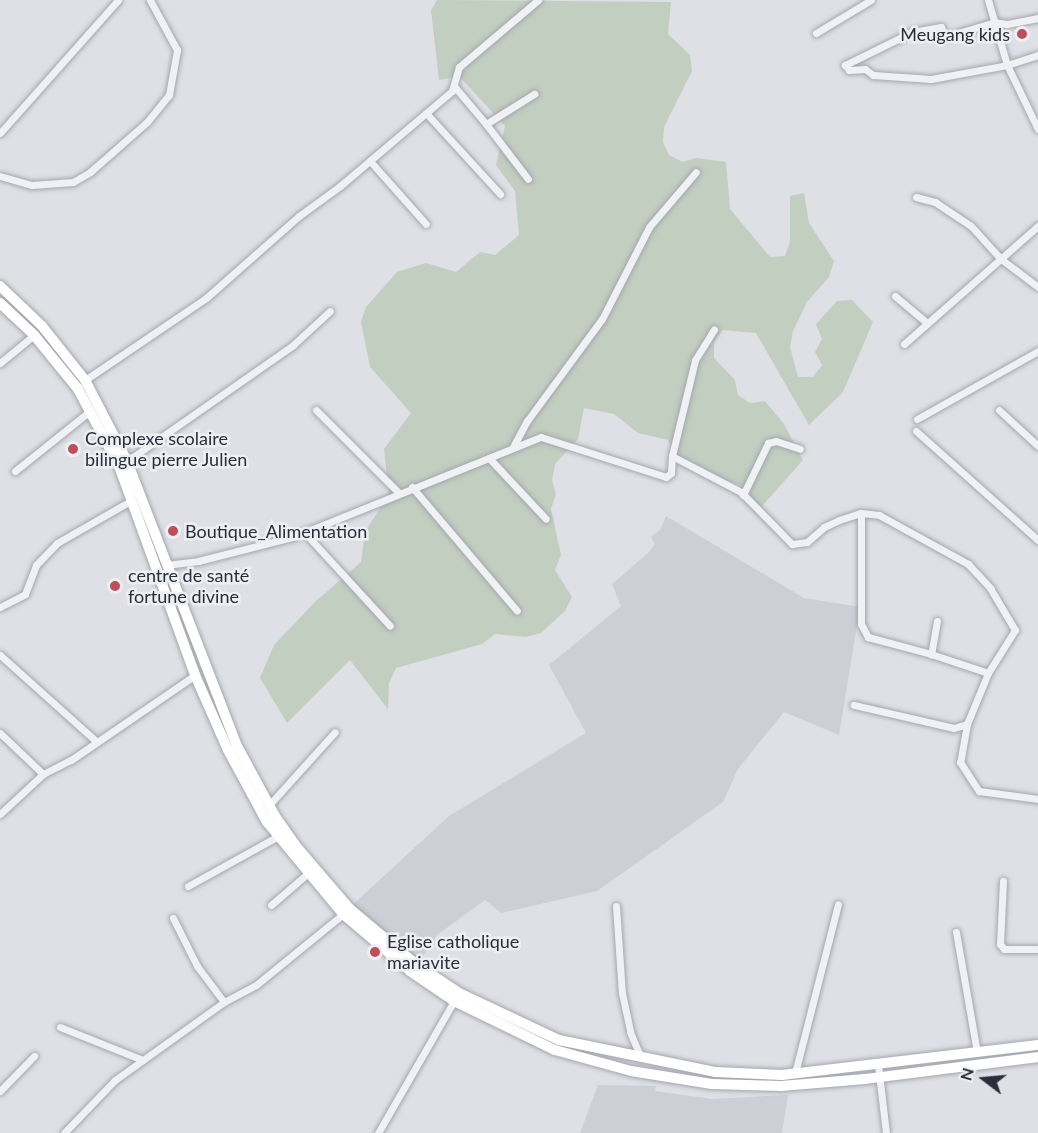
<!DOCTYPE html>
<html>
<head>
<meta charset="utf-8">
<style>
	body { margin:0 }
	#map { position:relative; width:1038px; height:1133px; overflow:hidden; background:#dee0e5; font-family:Lato,sans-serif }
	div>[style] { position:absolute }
	.built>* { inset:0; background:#cccfd6 }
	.green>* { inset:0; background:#c2cec0 }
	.roads { filter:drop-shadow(0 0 2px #a4a7ae) drop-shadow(0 0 2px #a4a7ae) }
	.minor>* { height:7px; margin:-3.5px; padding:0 3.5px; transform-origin:3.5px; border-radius:3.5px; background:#f0f1f4 }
	.secondary>* { height:10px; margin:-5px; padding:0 5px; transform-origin:5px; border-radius:5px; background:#fff }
	.dots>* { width:16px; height:16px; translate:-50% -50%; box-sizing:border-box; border:3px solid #edeff3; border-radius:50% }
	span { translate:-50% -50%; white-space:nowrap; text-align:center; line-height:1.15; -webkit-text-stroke:5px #edeff3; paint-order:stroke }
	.poi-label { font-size:18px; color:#292e3a }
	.right { translate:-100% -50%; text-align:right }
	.left { translate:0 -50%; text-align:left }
	.north { position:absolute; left:954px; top:1049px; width:60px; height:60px; -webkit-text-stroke:4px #edeff3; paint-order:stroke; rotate:286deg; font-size:16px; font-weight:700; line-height:24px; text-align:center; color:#292e3a }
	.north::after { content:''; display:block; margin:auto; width:21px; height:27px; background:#292e3a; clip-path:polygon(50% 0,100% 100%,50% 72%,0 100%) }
</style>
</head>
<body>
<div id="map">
	<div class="built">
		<div style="clip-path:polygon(666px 516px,804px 598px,860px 607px,839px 735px,784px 712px,738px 769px,723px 802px,597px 891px,501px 913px,485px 900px,437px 935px,417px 965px,349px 908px,449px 816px,586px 733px,549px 665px,621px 606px,612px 584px,648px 553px,655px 544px,651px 537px,661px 529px)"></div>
		<div style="clip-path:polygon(598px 1085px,656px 1086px,655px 1091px,712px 1099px,788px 1095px,782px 1133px,580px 1133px)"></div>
	</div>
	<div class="green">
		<div style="clip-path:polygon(437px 0,671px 2px,668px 34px,690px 55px,692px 71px,664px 127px,663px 142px,669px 155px,683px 162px,696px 158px,726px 162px,730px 209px,770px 257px,785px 256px,790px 242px,790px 196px,804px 193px,809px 223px,834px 261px,829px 277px,807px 302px,793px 331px,790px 347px,798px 377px,813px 377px,822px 365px,815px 352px,822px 339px,816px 324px,837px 301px,852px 300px,873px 322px,843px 392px,809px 425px,756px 333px,723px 330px,714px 342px,714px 358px,735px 380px,738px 395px,750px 403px,765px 401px,784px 424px,803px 460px,755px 514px,741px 485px,684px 467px,668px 440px,638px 433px,614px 414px,584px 408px,578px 439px,555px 464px,552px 480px,556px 494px,551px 509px,561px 555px,555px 570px,572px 597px,565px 611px,541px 633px,526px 637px,495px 634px,482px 644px,396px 668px,389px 683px,388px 709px,350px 660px,287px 723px,260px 678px,274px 645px,316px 601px,361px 562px,365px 532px,389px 494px,384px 449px,411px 413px,370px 367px,361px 322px,366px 307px,397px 272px,426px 263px,456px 272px,480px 252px,495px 255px,519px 235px,515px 191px,496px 165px,505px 126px,459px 76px,439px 80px,431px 10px)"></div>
	</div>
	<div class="roads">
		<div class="minor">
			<div style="left:988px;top:0;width:68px;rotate:73.7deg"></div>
			<div style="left:1007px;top:65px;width:71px;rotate:64.2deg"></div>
			<div style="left:1038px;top:18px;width:32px;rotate:169deg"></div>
			<div style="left:1007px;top:24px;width:12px;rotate:-171deg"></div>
			<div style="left:995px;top:22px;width:52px;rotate:163.3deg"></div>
			<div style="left:945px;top:37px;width:11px;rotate:-112deg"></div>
			<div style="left:941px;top:27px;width:29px;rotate:170deg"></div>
			<div style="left:912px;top:32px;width:75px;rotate:153.8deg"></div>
			<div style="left:845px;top:65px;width:6px;rotate:51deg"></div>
			<div style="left:849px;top:70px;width:16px;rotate:-4deg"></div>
			<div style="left:865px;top:69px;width:10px;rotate:37deg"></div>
			<div style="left:873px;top:75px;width:58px;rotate:3.9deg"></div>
			<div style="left:931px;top:79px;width:77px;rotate:-10.4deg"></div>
			<div style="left:1007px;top:65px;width:33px;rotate:-18deg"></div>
			<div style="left:816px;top:33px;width:64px;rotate:-31deg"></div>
			<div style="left:454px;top:86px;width:50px;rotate:49.9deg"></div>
			<div style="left:486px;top:124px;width:57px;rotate:-32deg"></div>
			<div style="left:426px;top:113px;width:110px;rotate:47.6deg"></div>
			<div style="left:486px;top:124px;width:69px;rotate:52.6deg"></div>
			<div style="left:0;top:133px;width:178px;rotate:-48.4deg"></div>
			<div style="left:370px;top:161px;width:84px;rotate:48.4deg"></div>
			<div style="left:0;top:176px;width:33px;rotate:16deg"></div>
			<div style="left:32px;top:185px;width:41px;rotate:-4.2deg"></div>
			<div style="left:73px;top:182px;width:20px;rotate:-30deg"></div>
			<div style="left:90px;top:172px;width:76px;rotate:-41.3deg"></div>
			<div style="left:147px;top:122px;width:35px;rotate:-51deg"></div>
			<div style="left:169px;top:95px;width:46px;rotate:-79.9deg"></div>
			<div style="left:177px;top:50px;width:57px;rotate:-118.4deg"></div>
			<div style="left:916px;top:197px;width:20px;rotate:15deg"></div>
			<div style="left:935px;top:202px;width:43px;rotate:33.7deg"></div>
			<div style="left:971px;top:226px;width:45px;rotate:47.7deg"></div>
			<div style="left:1001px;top:259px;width:46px;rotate:37.1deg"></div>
			<div style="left:895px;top:296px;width:40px;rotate:40deg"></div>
			<div style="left:904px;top:344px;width:179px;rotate:-41.4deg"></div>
			<div style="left:0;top:363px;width:44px;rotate:-39.5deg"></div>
			<div style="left:85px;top:380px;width:146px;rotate:-34.1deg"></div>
			<div style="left:206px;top:298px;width:124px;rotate:-41.4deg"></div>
			<div style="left:299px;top:216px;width:51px;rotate:-36.2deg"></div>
			<div style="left:340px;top:186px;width:147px;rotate:-40.3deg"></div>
			<div style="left:452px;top:91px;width:25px;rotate:-74deg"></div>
			<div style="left:459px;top:67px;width:104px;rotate:-40.3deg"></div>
			<div style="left:316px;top:410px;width:117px;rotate:45deg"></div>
			<div style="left:999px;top:410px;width:53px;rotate:42.7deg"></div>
			<div style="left:917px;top:419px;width:139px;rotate:-29.3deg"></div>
			<div style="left:916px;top:431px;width:164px;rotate:41.8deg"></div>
			<div style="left:513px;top:447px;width:30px;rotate:-62deg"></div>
			<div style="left:527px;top:421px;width:127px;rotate:-53.7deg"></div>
			<div style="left:602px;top:319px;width:103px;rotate:-62.9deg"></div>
			<div style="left:649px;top:227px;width:72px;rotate:-49.5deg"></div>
			<div style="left:672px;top:456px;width:99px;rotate:-76.5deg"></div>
			<div style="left:695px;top:360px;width:36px;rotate:-58deg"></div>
			<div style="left:489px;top:458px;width:83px;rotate:46.9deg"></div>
			<div style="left:127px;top:461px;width:203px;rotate:-34.9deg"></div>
			<div style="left:293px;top:345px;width:50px;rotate:-42.6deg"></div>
			<div style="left:15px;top:471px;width:96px;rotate:-38.7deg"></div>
			<div style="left:412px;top:487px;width:162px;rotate:49.7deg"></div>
			<div style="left:743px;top:495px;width:58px;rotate:-64.3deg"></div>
			<div style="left:768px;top:443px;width:8px;rotate:-14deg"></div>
			<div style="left:776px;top:441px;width:25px;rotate:18deg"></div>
			<div style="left:861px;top:513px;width:111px;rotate:90deg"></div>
			<div style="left:861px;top:624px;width:15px;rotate:62deg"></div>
			<div style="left:868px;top:637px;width:65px;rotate:15.1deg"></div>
			<div style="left:304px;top:532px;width:127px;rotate:47.5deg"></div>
			<div style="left:166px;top:565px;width:32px;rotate:-7deg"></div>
			<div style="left:198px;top:561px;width:98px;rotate:-14.2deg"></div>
			<div style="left:293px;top:537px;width:267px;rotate:-22deg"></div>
			<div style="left:541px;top:437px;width:131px;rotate:17.7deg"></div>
			<div style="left:666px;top:477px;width:6px;rotate:-39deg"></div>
			<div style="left:671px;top:473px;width:17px;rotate:-87deg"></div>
			<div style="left:672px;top:456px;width:78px;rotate:27.6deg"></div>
			<div style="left:741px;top:492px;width:73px;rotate:45.6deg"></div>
			<div style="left:792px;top:544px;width:15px;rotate:-8deg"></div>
			<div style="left:807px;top:542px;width:23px;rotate:-41deg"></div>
			<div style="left:824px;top:527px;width:17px;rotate:-25deg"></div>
			<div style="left:839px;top:520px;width:23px;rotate:-18deg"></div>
			<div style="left:861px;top:513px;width:18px;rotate:6deg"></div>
			<div style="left:879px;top:515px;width:102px;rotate:28.8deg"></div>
			<div style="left:968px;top:564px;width:33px;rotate:47deg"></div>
			<div style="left:990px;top:588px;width:49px;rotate:59.2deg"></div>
			<div style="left:1015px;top:630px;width:51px;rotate:122.1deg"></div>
			<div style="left:988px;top:673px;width:55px;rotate:112.4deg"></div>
			<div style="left:967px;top:724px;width:14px;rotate:163deg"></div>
			<div style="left:954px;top:728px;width:103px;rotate:-167deg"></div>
			<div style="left:0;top:607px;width:28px;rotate:-27deg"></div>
			<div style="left:25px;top:594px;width:31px;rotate:-69deg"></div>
			<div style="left:36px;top:565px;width:30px;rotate:-46deg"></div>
			<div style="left:57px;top:543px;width:86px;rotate:-29.8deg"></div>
			<div style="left:937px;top:621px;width:34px;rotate:100deg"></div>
			<div style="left:931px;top:654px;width:60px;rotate:18.4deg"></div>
			<div style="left:0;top:655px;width:129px;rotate:41.9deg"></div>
			<div style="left:967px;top:724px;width:39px;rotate:100deg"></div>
			<div style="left:960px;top:762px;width:35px;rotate:57deg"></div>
			<div style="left:979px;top:791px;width:60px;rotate:7.7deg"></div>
			<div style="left:0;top:733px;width:59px;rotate:43.6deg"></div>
			<div style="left:269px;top:805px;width:98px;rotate:-47.9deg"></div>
			<div style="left:0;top:814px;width:59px;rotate:-42.9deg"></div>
			<div style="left:43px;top:774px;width:31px;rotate:-27deg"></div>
			<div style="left:71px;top:760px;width:150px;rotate:-34.4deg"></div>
			<div style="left:1003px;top:881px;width:63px;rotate:92.7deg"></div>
			<div style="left:1000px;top:944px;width:6px;rotate:51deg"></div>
			<div style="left:1004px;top:949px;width:34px"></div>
			<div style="left:188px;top:886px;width:105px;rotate:-29deg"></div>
			<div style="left:271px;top:905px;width:48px;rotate:-40.7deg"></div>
			<div style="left:616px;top:906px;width:87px;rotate:86.1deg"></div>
			<div style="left:622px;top:993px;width:40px;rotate:78deg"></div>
			<div style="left:630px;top:1032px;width:28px;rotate:67deg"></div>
			<div style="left:173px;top:918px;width:54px;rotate:63.4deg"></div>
			<div style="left:197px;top:966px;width:45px;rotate:53.1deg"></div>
			<div style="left:956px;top:932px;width:122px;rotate:80.1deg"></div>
			<div style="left:60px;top:1027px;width:89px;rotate:21.7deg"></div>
			<div style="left:878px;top:1065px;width:68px;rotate:83.3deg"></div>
			<div style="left:795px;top:1073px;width:174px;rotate:-75.7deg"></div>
			<div style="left:0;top:1091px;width:49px;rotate:-45.8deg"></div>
			<div style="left:64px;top:1133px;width:74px;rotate:-46.1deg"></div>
			<div style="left:115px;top:1080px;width:134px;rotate:-35.6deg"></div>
			<div style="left:224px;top:1002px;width:36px;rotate:-28deg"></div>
			<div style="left:256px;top:985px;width:112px;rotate:-39.2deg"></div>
			<div style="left:378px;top:1133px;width:152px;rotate:-60.1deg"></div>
		</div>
		<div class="secondary">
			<div style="left:0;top:286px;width:58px;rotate:43.6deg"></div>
			<div style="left:42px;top:326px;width:69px;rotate:51.5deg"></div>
			<div style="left:85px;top:380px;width:91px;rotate:62.6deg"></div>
			<div style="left:127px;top:461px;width:305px;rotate:68.9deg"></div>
			<div style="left:237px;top:746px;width:80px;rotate:61.5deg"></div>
			<div style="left:275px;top:816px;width:35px;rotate:55deg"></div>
			<div style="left:295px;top:845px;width:83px;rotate:49.4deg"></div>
			<div style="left:349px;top:908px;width:89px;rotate:40deg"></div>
			<div style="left:417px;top:965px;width:50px;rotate:33.7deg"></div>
			<div style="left:459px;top:993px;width:110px;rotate:25.2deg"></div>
			<div style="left:559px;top:1040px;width:159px;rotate:11.6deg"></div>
			<div style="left:715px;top:1072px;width:67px;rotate:2.6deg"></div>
			<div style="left:782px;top:1075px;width:258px;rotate:-6.7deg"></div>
			<div style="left:0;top:303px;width:47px;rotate:43.3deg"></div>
			<div style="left:34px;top:335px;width:70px;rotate:50.8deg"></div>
			<div style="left:78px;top:389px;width:87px;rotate:62deg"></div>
			<div style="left:119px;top:466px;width:222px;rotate:70deg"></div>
			<div style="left:195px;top:675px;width:82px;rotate:66.3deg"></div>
			<div style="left:228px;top:750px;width:82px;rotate:61.6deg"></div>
			<div style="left:267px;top:822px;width:119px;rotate:50.4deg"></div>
			<div style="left:343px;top:914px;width:88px;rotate:40.4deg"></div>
			<div style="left:410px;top:971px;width:53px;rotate:34.3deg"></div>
			<div style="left:454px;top:1001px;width:112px;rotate:25.9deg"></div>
			<div style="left:555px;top:1050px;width:79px;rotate:15.4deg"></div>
			<div style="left:631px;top:1071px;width:82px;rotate:9.1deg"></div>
			<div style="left:712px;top:1084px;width:69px;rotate:1.7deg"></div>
			<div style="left:781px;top:1086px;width:84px;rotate:-4.8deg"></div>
			<div style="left:865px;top:1079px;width:174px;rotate:-7.2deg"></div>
		</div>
	</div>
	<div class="dots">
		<div style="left:1022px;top:34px;background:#be4f58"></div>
		<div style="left:73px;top:449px;background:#be4f58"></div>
		<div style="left:173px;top:531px;background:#be4f58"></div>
		<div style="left:115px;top:586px;background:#be4f58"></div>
		<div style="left:375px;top:952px;background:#be4f58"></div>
	</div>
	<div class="poi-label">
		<span class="right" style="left:1010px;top:34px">Meugang kids</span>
		<span class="left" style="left:85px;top:449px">Complexe scolaire<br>bilingue pierre Julien</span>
		<span class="left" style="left:185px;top:531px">Boutique_Alimentation</span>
		<span class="left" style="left:128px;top:586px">centre de santé<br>fortune divine</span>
		<span class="left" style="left:387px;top:952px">Eglise catholique<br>mariavite</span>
	</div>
	<div class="north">N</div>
</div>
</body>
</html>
